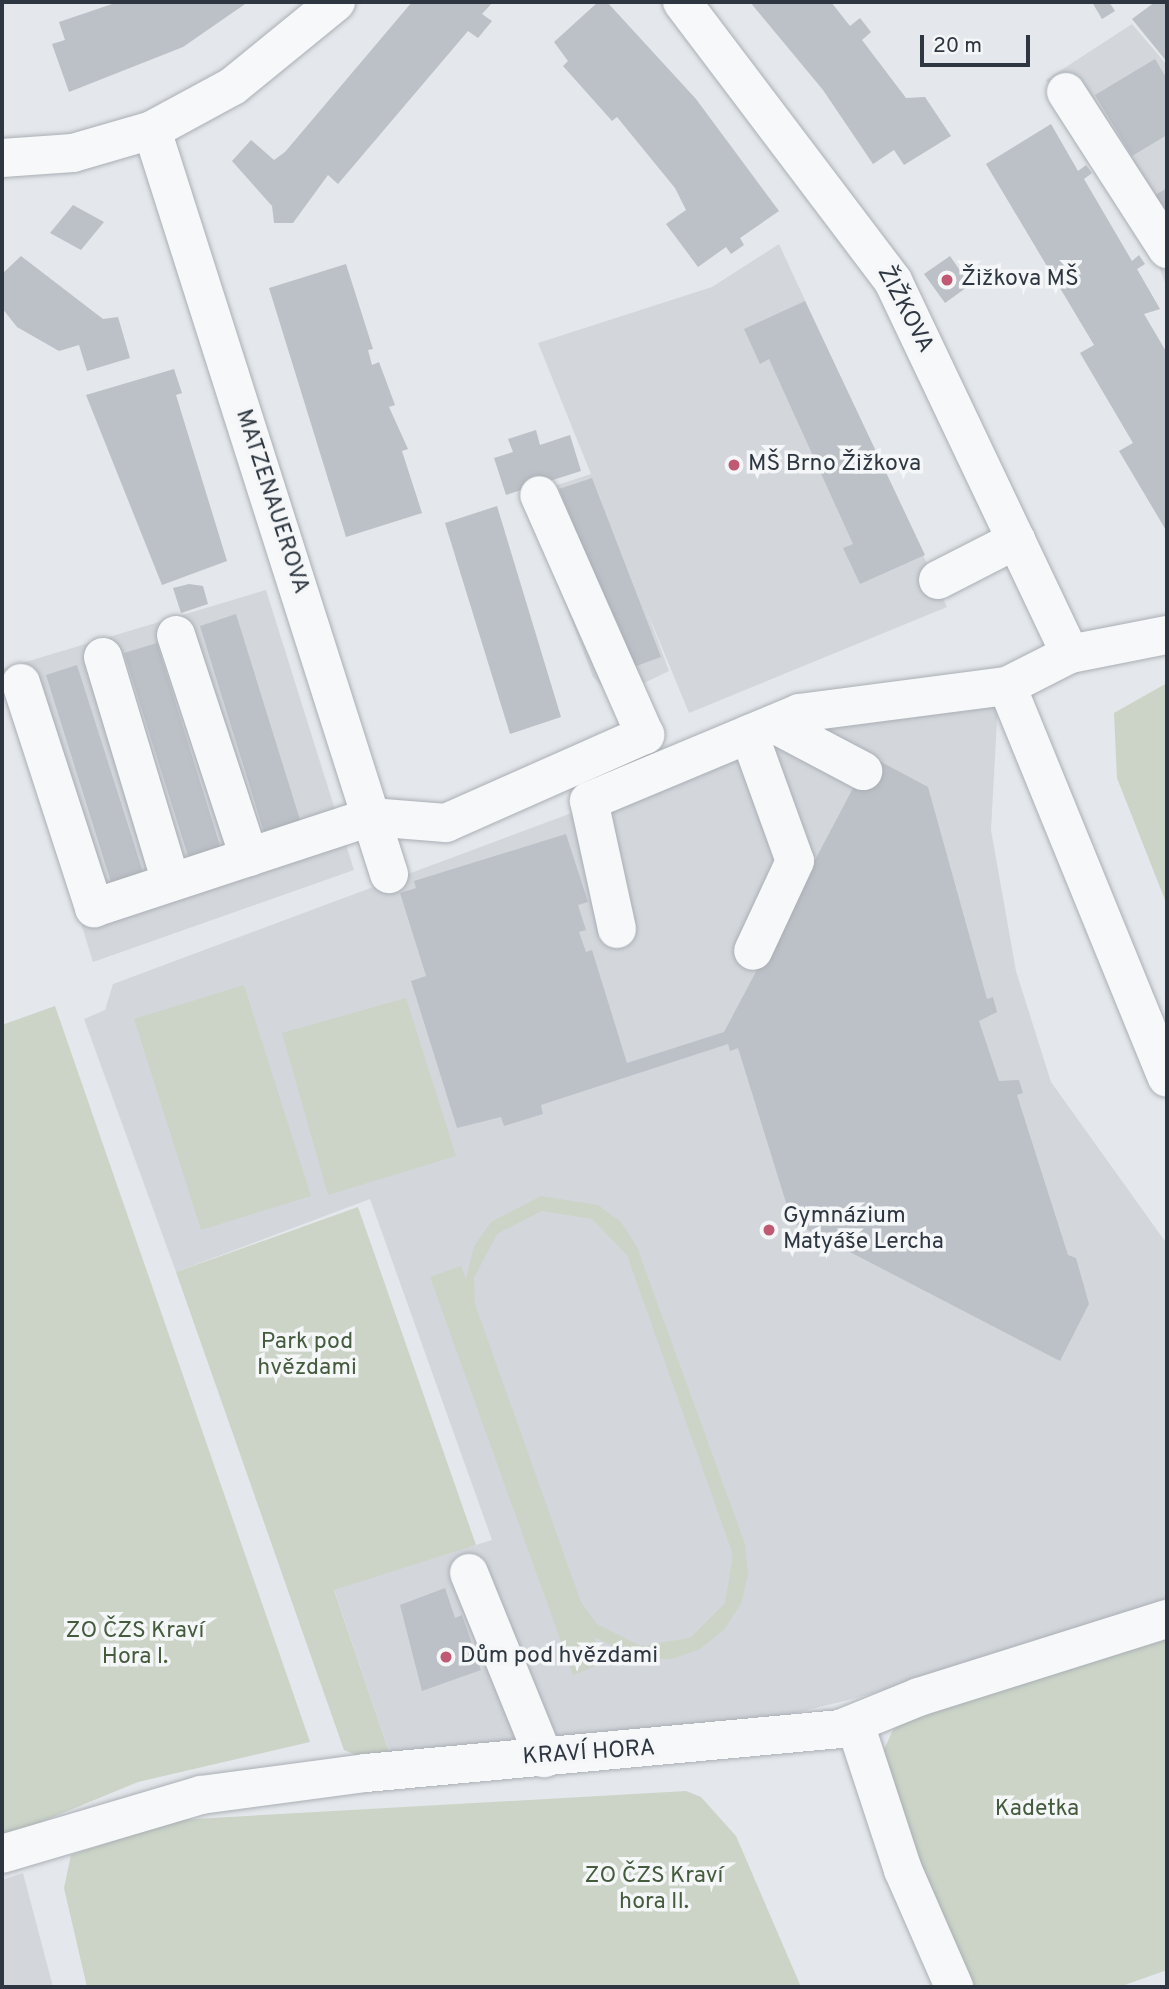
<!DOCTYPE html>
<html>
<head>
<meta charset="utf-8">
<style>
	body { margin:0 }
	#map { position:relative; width:1169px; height:1989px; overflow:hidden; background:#e4e7eb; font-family:Overpass,sans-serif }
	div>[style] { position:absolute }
	.built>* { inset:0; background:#d3d7dc }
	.green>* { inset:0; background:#cbd4c7 }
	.building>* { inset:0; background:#bcc1c7 }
	.roads { filter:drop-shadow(0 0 2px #aaafb5) drop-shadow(0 0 2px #aaafb5) }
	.minor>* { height:38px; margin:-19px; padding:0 19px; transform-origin:19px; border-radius:19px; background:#f7f8f9 }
	.dots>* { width:19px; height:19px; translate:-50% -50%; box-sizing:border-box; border:4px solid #f4f6f8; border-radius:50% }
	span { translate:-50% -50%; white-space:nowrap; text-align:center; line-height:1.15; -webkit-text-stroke:7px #f4f6f8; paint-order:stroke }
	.poi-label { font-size:23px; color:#2e3741 }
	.left { translate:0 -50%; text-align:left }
	.street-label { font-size:23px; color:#2e3741 }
	.park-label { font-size:23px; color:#455b3d }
	.frame { position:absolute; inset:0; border:4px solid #2e3741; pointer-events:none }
	.scale { position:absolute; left:920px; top:35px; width:110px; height:32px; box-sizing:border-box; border:4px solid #2e3741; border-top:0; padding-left:9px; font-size:21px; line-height:24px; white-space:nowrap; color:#2e3741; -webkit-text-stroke:5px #f4f6f8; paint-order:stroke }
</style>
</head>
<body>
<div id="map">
	<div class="built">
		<div style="clip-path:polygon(1132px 24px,1167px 65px,1167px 288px,1156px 258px,1046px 80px)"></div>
		<div style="clip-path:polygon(779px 244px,947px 607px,689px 713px,646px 609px,669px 671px,613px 698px,593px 677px,524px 496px,591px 474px,538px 343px,712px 287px)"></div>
		<div style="clip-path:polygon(266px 590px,354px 870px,93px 962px,2px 669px)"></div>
		<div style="clip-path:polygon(998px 702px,991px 830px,1016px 971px,1051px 1082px,1167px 1244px,1167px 1602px,864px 1696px,686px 1740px,389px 1752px,334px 1589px,492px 1540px,370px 1199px,176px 1272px,84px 1019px,105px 1010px,113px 984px,826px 718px)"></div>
		<div style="clip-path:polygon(23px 1873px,53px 1987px,2px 1987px,2px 1880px)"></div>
	</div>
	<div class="green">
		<div style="clip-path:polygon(1167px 683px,1167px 905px,1117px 778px,1114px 713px)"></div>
		<div style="clip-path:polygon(244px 985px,311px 1196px,201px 1230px,134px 1019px)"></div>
		<div style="clip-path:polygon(406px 998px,456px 1156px,328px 1195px,282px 1033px)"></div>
		<div style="clip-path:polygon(55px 1006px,310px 1742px,138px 1782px,2px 1838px,2px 1025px)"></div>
		<div style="clip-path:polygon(evenodd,541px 1196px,598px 1205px,621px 1222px,637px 1247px,745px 1544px,748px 1575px,741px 1604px,724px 1630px,700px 1649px,672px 1659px,641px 1659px,594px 1637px,604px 1663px,573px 1675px,430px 1277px,461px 1266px,466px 1279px,474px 1246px,491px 1222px,541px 1196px,542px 1211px,592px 1219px,627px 1255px,733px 1555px,725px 1603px,690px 1638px,641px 1646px,597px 1624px,581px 1602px,475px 1304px,474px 1278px,497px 1234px,542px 1211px)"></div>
		<div style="clip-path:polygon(358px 1207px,476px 1545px,334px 1590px,389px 1752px,356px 1755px,344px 1750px,176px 1272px)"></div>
		<div style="clip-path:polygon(1167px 1631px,1167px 1970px,1119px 1987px,971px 1987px,951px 1949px,882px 1754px,893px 1730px,906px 1717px)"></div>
		<div style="clip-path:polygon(686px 1791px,701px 1797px,736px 1836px,801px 1987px,87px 1987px,64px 1888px,71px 1855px,177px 1820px)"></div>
	</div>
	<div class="building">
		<div style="clip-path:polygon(118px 2px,248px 2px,183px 47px,69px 92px,52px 44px,65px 40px,59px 22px)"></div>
		<div style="clip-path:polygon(412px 2px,493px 2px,482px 14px,492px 21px,478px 38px,468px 31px,338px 184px,328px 175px,293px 223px,274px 223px,272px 206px,232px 161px,251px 140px,274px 160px,285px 152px)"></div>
		<div style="clip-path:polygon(598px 2px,607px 2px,696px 99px,779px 211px,740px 238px,744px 245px,731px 254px,726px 247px,698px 267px,666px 224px,686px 210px,675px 188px,617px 117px,612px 121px,563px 66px,568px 61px,554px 42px)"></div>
		<div style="clip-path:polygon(750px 2px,831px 2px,850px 26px,860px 18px,871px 32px,862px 40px,906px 98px,925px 97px,951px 136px,904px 165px,894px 150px,873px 164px,823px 90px)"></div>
		<div style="clip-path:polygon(1092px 2px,1109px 2px,1115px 11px,1102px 19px)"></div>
		<div style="clip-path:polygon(1155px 2px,1167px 2px,1167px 62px,1132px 19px)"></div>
		<div style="clip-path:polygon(1155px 59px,1167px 79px,1167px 135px,1132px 156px,1095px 95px)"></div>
		<div style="clip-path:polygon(1051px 124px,1078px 171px,1086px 165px,1092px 173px,1084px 179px,1132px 261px,1139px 255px,1145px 264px,1137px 269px,1160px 309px,1144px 314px,1167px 353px,1167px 532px,1119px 451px,1133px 443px,1080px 353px,1094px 345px,986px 164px)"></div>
		<div style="clip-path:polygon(1167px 188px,1167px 214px,1155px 195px)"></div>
		<div style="clip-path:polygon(73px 205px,104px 222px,81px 250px,50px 233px)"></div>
		<div style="clip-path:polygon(21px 256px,103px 319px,118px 317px,130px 358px,87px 371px,79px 345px,59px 351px,17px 327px,2px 308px,2px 274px)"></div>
		<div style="clip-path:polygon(950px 256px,970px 285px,945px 303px,924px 274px)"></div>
		<div style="clip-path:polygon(346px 264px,373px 349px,368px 350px,372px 365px,379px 362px,395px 405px,389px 407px,408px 449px,402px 451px,422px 513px,346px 537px,269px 288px)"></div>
		<div style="clip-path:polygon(805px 301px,925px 555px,860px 584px,843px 548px,853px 544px,769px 359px,760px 364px,744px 329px)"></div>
		<div style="clip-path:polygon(174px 369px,182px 393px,176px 395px,227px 561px,162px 585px,86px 395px)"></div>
		<div style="clip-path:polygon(536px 430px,540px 445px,570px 435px,581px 471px,506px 495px,494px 458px,513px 452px,508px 439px)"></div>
		<div style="clip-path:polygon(592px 478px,661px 657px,631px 668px,559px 489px)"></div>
		<div style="clip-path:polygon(497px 506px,561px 717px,510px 734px,445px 523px)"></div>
		<div style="clip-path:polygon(189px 584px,203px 586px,208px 604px,181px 613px,173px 588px)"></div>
		<div style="clip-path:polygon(236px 614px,301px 823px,265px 835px,200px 626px)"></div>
		<div style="clip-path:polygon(157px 643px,221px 849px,189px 859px,124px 653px)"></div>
		<div style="clip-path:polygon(77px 665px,143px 872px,111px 882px,46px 675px)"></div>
		<div style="clip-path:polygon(870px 756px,928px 787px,987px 999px,993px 997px,997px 1012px,979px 1021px,999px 1081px,1019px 1080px,1023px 1093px,1017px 1095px,1068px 1255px,1076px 1258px,1089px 1304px,1060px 1361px,792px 1222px,738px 1048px,730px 1051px,728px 1044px,541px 1105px,543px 1114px,504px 1126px,501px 1117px,457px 1128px,411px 981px,426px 976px,400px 893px,416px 888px,414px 881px,566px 834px,588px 902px,578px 905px,586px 930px,579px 932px,586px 952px,592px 950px,627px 1063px,724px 1032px)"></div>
		<div style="clip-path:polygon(445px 1588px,455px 1618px,462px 1615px,481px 1670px,422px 1691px,400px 1605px)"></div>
	</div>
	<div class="roads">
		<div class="minor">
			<div style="left:682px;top:2px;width:350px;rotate:52.9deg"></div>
			<div style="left:893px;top:281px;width:413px;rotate:64.6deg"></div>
			<div style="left:1066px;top:92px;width:187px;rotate:57.2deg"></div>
			<div style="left:152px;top:130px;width:781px;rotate:72.33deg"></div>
			<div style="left:2px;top:158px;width:71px;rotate:-4deg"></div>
			<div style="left:73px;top:153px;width:82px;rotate:-16.2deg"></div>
			<div style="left:152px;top:130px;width:92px;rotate:-28.5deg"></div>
			<div style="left:233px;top:86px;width:133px;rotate:-39.2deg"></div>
			<div style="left:938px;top:580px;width:88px;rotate:-27.1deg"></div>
			<div style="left:176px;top:635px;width:234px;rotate:71.8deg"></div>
			<div style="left:103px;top:657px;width:235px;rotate:73.2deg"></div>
			<div style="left:21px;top:683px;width:237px;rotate:72deg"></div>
			<div style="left:94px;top:908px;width:292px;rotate:-18.2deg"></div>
			<div style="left:371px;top:817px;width:75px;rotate:4.6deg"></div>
			<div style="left:446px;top:823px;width:218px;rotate:-23.9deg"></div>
			<div style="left:645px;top:735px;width:262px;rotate:-113.8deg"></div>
			<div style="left:1007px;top:686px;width:423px;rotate:67.8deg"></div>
			<div style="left:774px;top:724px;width:101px;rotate:27.8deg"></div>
			<div style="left:749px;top:734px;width:135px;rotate:70.1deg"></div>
			<div style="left:795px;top:861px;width:99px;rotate:115deg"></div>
			<div style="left:617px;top:929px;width:131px;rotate:-102.3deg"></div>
			<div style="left:589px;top:801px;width:228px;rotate:-22.7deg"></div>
			<div style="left:799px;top:713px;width:210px;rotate:-7.4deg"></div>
			<div style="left:1007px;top:686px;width:71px;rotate:-26.9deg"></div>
			<div style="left:1070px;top:654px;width:99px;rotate:-11.1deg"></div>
			<div style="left:469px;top:1573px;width:200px;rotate:67.9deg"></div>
			<div style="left:855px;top:1724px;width:154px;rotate:71.8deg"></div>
			<div style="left:903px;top:1870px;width:128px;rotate:66.4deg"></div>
			<div style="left:2px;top:1854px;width:208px;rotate:-16.5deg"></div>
			<div style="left:201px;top:1795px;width:166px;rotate:-7.6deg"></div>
			<div style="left:366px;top:1773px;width:476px;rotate:-5.3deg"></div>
			<div style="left:840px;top:1729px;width:85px;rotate:-22.1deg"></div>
			<div style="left:919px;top:1697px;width:260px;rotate:-17.5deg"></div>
		</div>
	</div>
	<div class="dots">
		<div style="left:947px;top:280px;background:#c05972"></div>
		<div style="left:734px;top:465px;background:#c05972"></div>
		<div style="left:769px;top:1230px;background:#c05972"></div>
		<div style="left:446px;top:1657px;background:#c05972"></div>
	</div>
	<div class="poi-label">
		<span class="left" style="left:961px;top:280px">Žižkova MŠ</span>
		<span class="left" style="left:748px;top:465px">MŠ Brno Žižkova</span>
		<span class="left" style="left:783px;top:1230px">Gymnázium<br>Matyáše Lercha</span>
		<span class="left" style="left:460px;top:1657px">Dům pod hvězdami</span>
	</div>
	<div class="street-label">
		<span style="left:904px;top:310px;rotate:62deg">ŽIŽKOVA</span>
		<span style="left:271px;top:502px;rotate:72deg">MATZENAUEROVA</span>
		<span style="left:589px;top:1754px;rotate:-4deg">KRAVÍ HORA</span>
	</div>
	<div class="park-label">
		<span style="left:307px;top:1356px">Park pod<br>hvězdami</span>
		<span style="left:135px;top:1645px">ZO ČZS Kraví<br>Hora I.</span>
		<span style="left:1037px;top:1810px">Kadetka</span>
		<span style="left:654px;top:1890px">ZO ČZS Kraví<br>hora II.</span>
	</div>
	<div class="frame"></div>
	<div class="scale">20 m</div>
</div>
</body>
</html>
